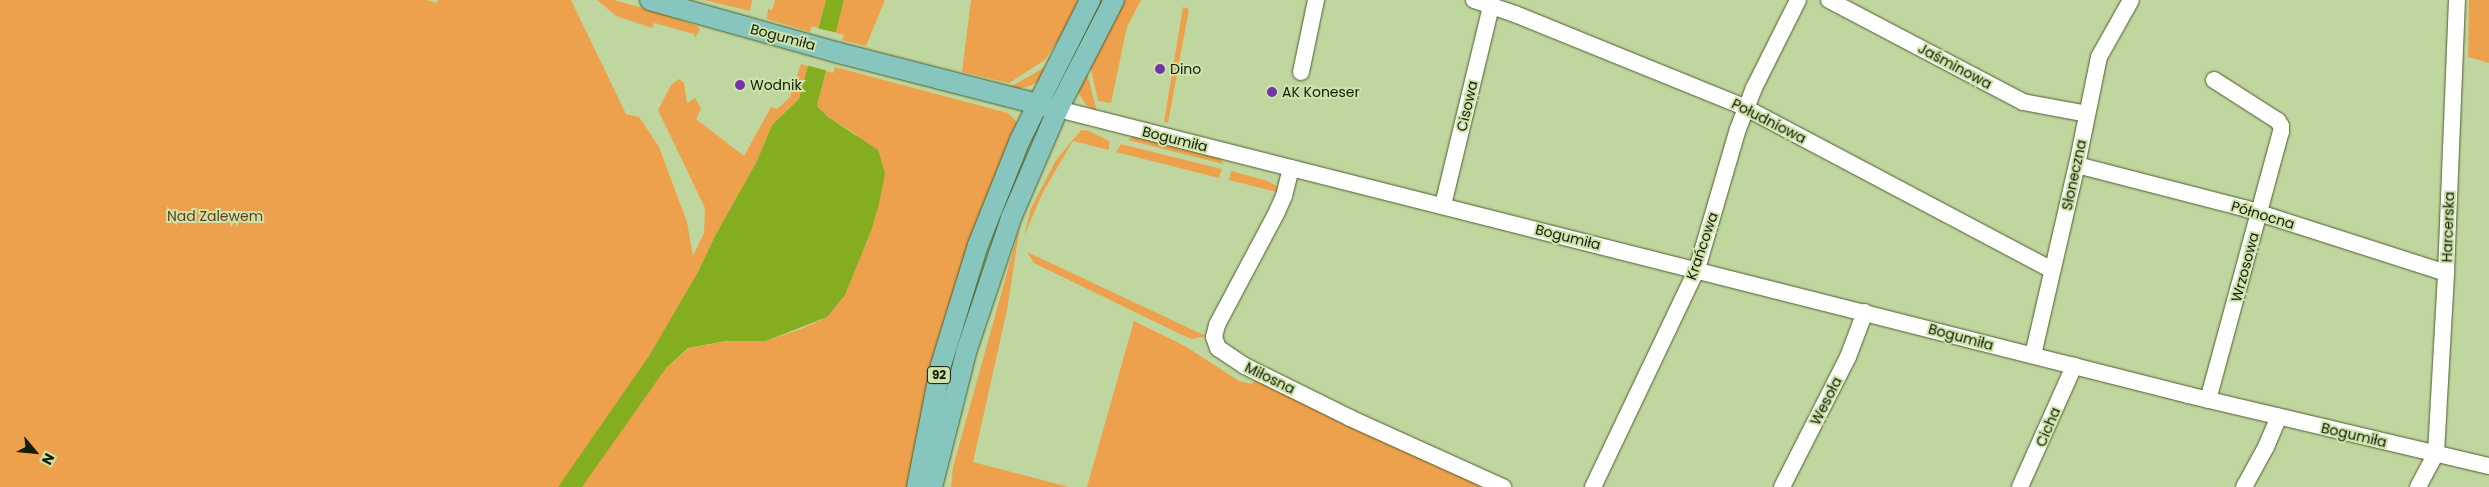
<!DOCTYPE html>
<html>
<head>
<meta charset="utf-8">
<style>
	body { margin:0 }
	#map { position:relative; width:2489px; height:487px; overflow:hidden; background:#c0d69f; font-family:Poppins,sans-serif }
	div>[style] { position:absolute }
	.green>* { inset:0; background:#eea14c }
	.water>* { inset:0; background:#84ae20 }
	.pier>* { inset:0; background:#c0d69f }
	.roads { filter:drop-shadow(0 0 1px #4c5e2c) drop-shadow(0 0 1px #4c5e2c) }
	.minor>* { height:16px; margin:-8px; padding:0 8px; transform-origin:8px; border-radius:8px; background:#fff }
	.major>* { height:20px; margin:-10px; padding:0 10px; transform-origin:10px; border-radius:10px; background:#86c6bf }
	.dots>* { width:14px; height:14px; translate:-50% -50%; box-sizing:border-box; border:2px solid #cde3ab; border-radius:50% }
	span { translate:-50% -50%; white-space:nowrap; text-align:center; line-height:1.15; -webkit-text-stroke:4px #cde3ab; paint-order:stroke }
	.shield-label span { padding:1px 4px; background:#cde3ab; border:1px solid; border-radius:4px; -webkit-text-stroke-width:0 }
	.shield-label { font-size:12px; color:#141c07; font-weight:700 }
	.street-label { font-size:14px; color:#141c07 }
	.poi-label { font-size:14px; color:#141c07 }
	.left { translate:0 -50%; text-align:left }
	.park-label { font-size:14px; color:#674014 }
	.north { position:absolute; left:10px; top:427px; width:50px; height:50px; -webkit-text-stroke:4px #cde3ab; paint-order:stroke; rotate:118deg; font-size:14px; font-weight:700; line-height:20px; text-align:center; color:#141c07 }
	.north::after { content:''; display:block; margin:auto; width:18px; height:22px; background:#141c07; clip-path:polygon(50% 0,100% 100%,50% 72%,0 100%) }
</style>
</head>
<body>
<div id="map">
	<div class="green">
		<div style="clip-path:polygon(0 0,427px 0,437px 3px,438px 0,571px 0,626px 114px,639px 117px,659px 147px,687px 222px,693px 256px,704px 233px,705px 208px,658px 110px,671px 85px,679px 79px,684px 83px,687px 103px,695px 98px,701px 109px,696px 119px,744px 156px,771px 107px,777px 109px,790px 97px,801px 64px,808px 66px,799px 99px,772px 125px,757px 161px,715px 236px,698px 272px,666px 368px,689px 348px,728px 341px,766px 341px,801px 329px,827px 317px,845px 294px,871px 231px,857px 135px,828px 117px,817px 106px,826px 71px,833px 73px,835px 67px,1008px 113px,1016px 121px,1017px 130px,913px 487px,0 487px)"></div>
		<div style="clip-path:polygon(597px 0,614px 0,657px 12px,697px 26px,700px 30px,695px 38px,694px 34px,654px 23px,652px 28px,616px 16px)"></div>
		<div style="clip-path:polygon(704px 0,752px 0,750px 11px)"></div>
		<div style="clip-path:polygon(775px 0,826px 0,818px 28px,812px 26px,810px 32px,767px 19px,768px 9px,772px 10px)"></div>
		<div style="clip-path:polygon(844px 0,885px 0,866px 46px,842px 40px,844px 35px,835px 33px)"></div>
		<div style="clip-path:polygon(971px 0,1084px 0,1060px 44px,1056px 43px,1045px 60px,1009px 83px,962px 72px)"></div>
		<div style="clip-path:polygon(1120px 0,1141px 0,1127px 27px,1111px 103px,1098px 101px,1090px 65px)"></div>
		<div style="clip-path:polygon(2469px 0,2489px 0,2489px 63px,2468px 57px)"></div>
		<div style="clip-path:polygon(1183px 7px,1189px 9px,1168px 123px,1164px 122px)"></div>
		<div style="clip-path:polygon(1049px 65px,1039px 81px,1030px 86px,1017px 89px,1008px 88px)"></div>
		<div style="clip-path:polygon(1087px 72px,1097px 112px,1086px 105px,1079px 94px,1078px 88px)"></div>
		<div style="clip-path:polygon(1081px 130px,1089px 131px,1109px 141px,1109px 150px,1073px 141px,1043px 192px,1024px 236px,1031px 208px,1056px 160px)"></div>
		<div style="clip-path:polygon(1134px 136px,1220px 158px,1223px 164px,1128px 140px)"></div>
		<div style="clip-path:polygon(1121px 144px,1222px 169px,1219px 178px,1116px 152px)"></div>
		<div style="clip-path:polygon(1231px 171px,1268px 181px,1278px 187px,1277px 192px,1229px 180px)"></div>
		<div style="clip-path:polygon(1020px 226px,1007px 310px,973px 462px,1069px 487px,951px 487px,953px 467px)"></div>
		<div style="clip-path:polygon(1027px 252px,1206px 336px,1192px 339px,1182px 335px,1034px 263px)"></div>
		<div style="clip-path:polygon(1134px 321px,1185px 346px,1239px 381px,1251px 384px,1255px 381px,1489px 487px,1087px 487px)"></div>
	</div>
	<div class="water">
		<div style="clip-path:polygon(826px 0,844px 0,817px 106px,828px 117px,878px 150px,885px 173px,879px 204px,871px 231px,845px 295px,827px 317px,766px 341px,726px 341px,688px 348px,666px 368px,582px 487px,558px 487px,649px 356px,698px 272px,715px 236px,757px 161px,772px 125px,799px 99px)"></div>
	</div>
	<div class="pier">
		<div style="clip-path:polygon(816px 28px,838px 33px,828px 71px,806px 65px)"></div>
	</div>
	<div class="roads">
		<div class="minor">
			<div style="left:1474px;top:0;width:43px;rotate:18.9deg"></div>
			<div style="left:1515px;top:14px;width:249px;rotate:22.1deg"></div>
			<div style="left:1746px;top:108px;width:346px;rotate:27.9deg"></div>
			<div style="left:1829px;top:0;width:219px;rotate:27.7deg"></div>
			<div style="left:2023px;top:102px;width:65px;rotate:10.6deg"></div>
			<div style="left:1301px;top:72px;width:74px;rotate:-78.2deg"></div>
			<div style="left:1058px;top:109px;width:1166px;rotate:14.2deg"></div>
			<div style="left:2188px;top:395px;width:309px;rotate:13.3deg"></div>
			<div style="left:2077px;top:165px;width:176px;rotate:14.5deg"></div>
			<div style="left:2247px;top:209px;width:209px;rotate:17.8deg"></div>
			<div style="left:1291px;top:168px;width:29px;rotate:104deg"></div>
			<div style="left:1284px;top:196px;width:17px;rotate:114deg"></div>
			<div style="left:1277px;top:212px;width:128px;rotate:118deg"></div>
			<div style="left:1217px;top:325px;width:12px;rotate:104deg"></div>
			<div style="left:1214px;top:337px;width:12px;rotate:70deg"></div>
			<div style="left:1218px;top:348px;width:32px;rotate:34deg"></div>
			<div style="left:1245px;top:366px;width:117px;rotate:26.3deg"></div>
			<div style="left:1350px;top:418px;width:168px;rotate:24.3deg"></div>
			<div style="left:1443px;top:205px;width:205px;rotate:-76.4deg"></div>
			<div style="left:2033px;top:355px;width:195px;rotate:-77deg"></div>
			<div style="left:2077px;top:165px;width:110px;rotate:-78.5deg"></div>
			<div style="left:2099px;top:57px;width:65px;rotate:-60.7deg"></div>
			<div style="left:2208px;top:400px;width:278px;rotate:-74.8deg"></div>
			<div style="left:2281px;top:132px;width:6px;rotate:-90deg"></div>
			<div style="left:2281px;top:126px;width:6px;rotate:-121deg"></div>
			<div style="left:2278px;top:121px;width:76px;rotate:-147.4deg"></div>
			<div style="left:1593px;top:487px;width:242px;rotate:-64.5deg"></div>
			<div style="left:1697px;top:269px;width:146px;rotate:-73.7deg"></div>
			<div style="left:1738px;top:129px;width:44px;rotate:-68.7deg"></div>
			<div style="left:1754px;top:88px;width:98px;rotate:-63.4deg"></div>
			<div style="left:1782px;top:487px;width:146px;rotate:-63.1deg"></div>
			<div style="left:1848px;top:357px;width:48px;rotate:-69.3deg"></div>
			<div style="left:2020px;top:487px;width:133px;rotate:-65.9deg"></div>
			<div style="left:2244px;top:487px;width:46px;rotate:-61.2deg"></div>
			<div style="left:2266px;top:447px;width:33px;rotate:-67deg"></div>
			<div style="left:2418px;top:487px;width:38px;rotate:-62deg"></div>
			<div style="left:2436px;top:453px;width:180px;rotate:-86.8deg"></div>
			<div style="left:2446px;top:273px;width:273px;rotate:-87.7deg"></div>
		</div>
		<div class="major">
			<div style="left:650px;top:0;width:196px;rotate:15.7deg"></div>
			<div style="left:839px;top:53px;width:217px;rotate:14.4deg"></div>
			<div style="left:917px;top:487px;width:124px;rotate:-78.9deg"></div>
			<div style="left:941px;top:365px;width:126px;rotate:-72.9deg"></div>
			<div style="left:978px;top:245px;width:113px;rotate:-68.2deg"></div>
			<div style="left:1020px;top:140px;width:157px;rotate:-63.4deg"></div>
			<div style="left:932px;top:487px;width:142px;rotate:-75.8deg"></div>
			<div style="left:967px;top:349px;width:138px;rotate:-71.4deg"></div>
			<div style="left:1011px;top:218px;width:119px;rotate:-66.7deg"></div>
			<div style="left:1058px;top:109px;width:123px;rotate:-62.8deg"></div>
		</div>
	</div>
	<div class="dots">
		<div style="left:1160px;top:69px;background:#7433a8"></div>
		<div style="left:740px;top:85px;background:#7433a8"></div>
		<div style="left:1272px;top:92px;background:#7433a8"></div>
	</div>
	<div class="shield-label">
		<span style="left:939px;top:375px">92</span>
	</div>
	<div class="street-label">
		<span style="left:783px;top:37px;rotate:15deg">Bogumiła</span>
		<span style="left:1955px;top:66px;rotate:28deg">Jaśminowa</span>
		<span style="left:1467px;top:106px;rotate:-77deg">Cisowa</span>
		<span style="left:1769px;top:121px;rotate:27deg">Południowa</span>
		<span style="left:1175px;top:139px;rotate:14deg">Bogumiła</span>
		<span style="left:2074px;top:175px;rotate:-78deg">Słoneczna</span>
		<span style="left:2263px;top:215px;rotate:17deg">Północna</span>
		<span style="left:2448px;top:227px;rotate:-88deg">Harcerska</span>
		<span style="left:1568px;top:237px;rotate:14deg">Bogumiła</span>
		<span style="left:1702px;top:246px;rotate:-71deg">Krańcowa</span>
		<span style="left:2245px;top:267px;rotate:-75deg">Wrzosowa</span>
		<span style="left:1961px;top:337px;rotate:15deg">Bogumiła</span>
		<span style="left:1270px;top:378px;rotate:26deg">Miłosna</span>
		<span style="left:1826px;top:401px;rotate:-63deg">Wesoła</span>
		<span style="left:2048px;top:427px;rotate:-67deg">Cicha</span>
		<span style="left:2354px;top:435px;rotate:13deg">Bogumiła</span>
	</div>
	<div class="poi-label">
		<span class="left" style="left:1170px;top:69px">Dino</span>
		<span class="left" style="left:750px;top:85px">Wodnik</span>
		<span class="left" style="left:1282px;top:92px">AK Koneser</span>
	</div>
	<div class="park-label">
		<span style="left:215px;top:216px">Nad Zalewem</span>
	</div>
	<div class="north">N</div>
</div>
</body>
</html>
